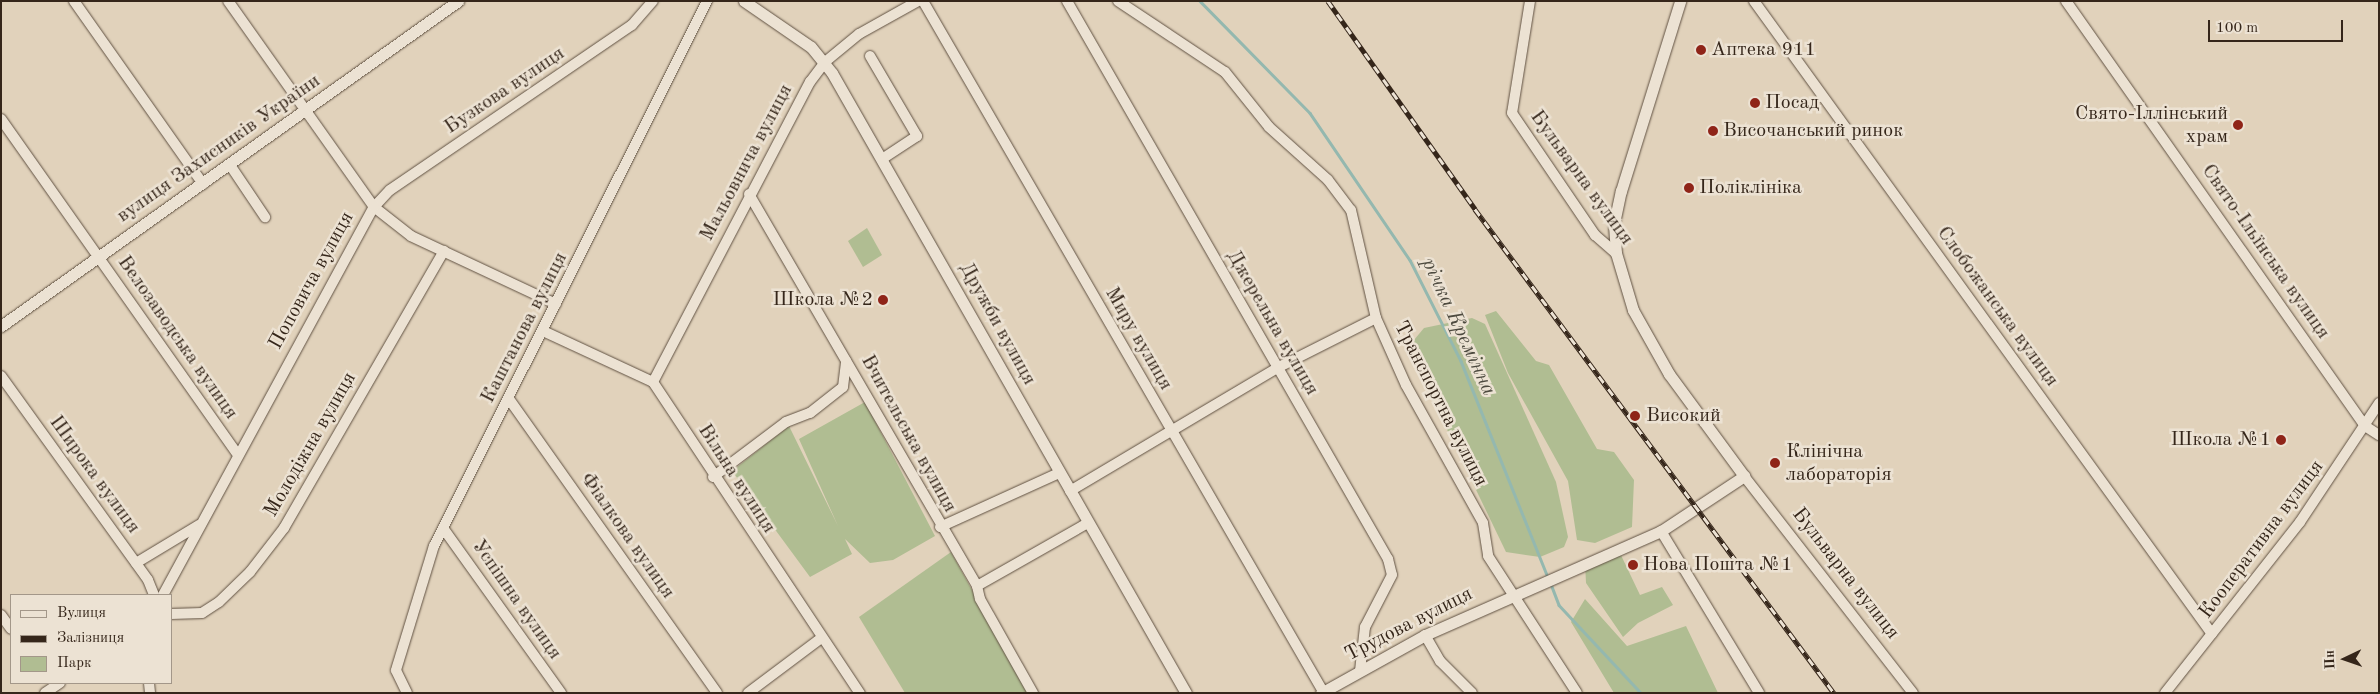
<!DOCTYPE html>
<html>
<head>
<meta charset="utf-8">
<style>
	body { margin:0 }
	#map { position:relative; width:2380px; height:694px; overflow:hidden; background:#e1d2bb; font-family:"Old Standard TT",serif }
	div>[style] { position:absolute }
	.green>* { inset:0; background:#b0bd92 }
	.stream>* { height:2.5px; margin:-1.25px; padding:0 1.25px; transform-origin:1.25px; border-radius:1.25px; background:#94b8af }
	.roads { filter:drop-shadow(0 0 1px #605142) drop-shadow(0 0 1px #605142) }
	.minor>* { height:10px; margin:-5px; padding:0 5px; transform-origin:5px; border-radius:5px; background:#ece2d3 }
	.tertiary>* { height:11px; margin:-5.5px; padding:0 5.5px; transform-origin:5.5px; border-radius:5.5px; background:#ece2d3 }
	.rail>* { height:4.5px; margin-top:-2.25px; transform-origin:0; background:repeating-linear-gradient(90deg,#ece2d3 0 8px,#35261a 0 16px); box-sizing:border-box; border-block:1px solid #35261a }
	.dots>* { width:14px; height:14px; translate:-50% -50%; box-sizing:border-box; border:2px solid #ece2d3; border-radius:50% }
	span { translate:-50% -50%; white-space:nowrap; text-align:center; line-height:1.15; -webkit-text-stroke:5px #ece2d3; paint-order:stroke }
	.poi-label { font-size:20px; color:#35261a }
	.left { translate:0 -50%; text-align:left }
	.right { translate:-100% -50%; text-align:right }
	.street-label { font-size:20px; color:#35261a }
	.water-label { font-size:21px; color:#4d4a3f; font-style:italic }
	.frame { position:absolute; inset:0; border:2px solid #35261a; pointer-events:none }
	.legend { position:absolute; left:10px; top:594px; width:162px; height:90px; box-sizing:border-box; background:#ece2d3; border:1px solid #a39789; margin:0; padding:6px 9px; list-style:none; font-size:15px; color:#35261a }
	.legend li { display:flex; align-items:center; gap:10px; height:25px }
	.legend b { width:25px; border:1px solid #a39789 }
	.north { position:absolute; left:2320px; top:634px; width:50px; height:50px; -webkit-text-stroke:4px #ece2d3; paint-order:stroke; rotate:267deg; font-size:14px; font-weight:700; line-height:20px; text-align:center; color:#35261a }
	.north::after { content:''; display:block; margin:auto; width:18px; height:22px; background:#35261a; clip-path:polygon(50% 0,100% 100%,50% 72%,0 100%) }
	.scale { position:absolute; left:2208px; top:20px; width:135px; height:22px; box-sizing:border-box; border:2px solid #35261a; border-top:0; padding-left:6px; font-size:15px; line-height:18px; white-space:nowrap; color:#35261a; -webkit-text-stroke:4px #ece2d3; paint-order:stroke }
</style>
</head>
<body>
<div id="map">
	<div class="green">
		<div style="clip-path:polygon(867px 228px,882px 255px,863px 267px,848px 241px)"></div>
		<div style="clip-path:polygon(1496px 311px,1536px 361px,1549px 365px,1597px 449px,1614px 452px,1634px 480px,1632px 527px,1595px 543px,1577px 540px,1568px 481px,1508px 373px,1485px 315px)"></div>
		<div style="clip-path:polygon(1472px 318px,1485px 324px,1556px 482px,1568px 537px,1564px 547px,1540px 557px,1506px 552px,1412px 357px,1414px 340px,1424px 328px)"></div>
		<div style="clip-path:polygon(865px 402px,935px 536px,893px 560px,870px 563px,845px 539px,852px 554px,810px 577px,732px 471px,789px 426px,838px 526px,799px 439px)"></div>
		<div style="clip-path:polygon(1619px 551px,1640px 595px,1662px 587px,1673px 605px,1638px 623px,1623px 637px,1586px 583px,1585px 563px)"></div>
		<div style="clip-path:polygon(951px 552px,1029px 693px,905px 693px,859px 617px)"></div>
		<div style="clip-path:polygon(1585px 599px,1627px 646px,1686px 626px,1718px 693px,1614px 693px,1571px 622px)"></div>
	</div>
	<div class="stream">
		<div style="left:1200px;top:1px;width:157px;rotate:45.5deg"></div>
		<div style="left:1310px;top:113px;width:178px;rotate:55.8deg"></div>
		<div style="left:1410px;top:260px;width:113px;rotate:63.2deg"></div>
		<div style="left:1461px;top:361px;width:233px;rotate:68.1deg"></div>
		<div style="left:1551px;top:584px;width:22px;rotate:69deg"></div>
		<div style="left:1559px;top:605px;width:120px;rotate:47deg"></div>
	</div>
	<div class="roads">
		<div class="minor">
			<div style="left:74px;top:1px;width:224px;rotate:54.8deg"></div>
			<div style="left:923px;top:1px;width:800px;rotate:59.91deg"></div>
			<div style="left:1067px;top:1px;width:644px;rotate:60.09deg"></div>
			<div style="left:1388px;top:559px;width:16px;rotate:76deg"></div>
			<div style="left:1392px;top:575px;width:59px;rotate:117.4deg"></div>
			<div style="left:1365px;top:627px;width:44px;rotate:96.5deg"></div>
			<div style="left:1118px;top:1px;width:128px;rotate:33.6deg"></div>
			<div style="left:1225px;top:72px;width:70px;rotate:51.3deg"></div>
			<div style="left:1269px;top:127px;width:79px;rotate:41.9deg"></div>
			<div style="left:1328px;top:180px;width:38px;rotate:53deg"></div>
			<div style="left:1351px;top:210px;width:111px;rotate:77deg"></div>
			<div style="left:1376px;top:318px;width:73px;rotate:65.9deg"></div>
			<div style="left:1406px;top:385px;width:158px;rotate:60.8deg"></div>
			<div style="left:1483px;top:523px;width:33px;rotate:81deg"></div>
			<div style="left:1488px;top:556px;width:163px;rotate:57deg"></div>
			<div style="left:1530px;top:1px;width:113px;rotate:99.1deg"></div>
			<div style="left:1512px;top:113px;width:148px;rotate:55.8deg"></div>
			<div style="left:1595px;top:235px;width:28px;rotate:41deg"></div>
			<div style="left:1754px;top:1px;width:781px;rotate:54.11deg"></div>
			<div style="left:2066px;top:1px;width:520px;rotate:54.87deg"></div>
			<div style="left:2365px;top:426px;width:17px;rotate:33deg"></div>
			<div style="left:870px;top:56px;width:93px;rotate:59.6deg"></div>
			<div style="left:917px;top:136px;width:42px;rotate:146.7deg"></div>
			<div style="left:1px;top:119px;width:411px;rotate:54.8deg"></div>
			<div style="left:230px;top:165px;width:63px;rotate:56.1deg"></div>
			<div style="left:749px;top:194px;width:453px;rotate:59.8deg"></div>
			<div style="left:977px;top:586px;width:13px;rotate:77deg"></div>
			<div style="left:980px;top:599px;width:108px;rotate:60.6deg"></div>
			<div style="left:556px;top:304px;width:160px;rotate:-154.9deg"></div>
			<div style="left:411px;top:236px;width:47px;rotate:-141.9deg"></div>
			<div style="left:374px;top:207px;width:23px;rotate:-47deg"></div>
			<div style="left:390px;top:190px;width:293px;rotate:-34.3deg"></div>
			<div style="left:632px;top:25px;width:32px;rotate:-49deg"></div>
			<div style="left:543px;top:331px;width:121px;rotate:24.9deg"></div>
			<div style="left:653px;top:382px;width:374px;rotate:56.4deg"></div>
			<div style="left:1px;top:376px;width:251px;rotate:54.2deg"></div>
			<div style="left:148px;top:580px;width:16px;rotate:68deg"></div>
			<div style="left:653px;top:382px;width:339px;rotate:-62.4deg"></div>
			<div style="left:810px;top:82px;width:25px;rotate:-53deg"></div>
			<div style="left:825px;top:62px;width:44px;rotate:-39.5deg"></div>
			<div style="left:859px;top:34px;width:68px;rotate:-29.2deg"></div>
			<div style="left:509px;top:399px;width:360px;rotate:54.7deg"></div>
			<div style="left:1744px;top:476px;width:275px;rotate:52.1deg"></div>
			<div style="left:713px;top:477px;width:91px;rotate:-37deg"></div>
			<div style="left:786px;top:422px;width:26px;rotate:-21deg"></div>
			<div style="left:810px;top:413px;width:42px;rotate:-38.2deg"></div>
			<div style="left:843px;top:387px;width:26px;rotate:-83deg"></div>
			<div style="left:1070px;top:491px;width:241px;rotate:-30.7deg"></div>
			<div style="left:1277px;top:368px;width:111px;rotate:-26.8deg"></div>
			<div style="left:940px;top:527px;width:131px;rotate:-24.4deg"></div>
			<div style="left:443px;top:528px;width:203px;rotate:54.4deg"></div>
			<div style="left:1661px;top:531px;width:189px;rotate:58.8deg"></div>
			<div style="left:136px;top:563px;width:74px;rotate:-31.1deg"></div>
			<div style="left:977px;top:586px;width:128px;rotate:-29.6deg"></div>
			<div style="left:163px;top:595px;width:442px;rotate:-61.5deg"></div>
			<div style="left:374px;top:207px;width:252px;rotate:-125.3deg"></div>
			<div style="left:171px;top:614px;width:31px;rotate:-2deg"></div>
			<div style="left:202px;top:613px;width:20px;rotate:-33deg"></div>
			<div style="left:219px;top:602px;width:43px;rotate:-44.1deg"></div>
			<div style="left:250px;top:572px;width:56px;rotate:-52.3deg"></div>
			<div style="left:284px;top:528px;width:320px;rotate:-60deg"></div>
			<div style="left:1px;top:615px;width:17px;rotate:54deg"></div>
			<div style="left:1425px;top:635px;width:30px;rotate:60deg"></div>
			<div style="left:1440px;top:661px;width:45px;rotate:45deg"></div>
			<div style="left:149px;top:683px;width:10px;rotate:84deg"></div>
			<div style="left:45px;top:693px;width:18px;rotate:-34deg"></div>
			<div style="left:407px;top:693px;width:25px;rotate:-116deg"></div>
			<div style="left:396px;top:670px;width:130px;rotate:-73deg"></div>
			<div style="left:434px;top:546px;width:610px;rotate:-63.39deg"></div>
			<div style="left:748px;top:693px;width:90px;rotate:-36.9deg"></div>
			<div style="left:2165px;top:693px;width:218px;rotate:-51.7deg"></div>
			<div style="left:2300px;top:522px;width:143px;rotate:-56.4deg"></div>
		</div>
		<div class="tertiary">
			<div style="left:744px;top:1px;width:81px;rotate:34.5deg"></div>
			<div style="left:811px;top:47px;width:33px;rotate:51deg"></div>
			<div style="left:832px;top:73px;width:714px;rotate:60.28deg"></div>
			<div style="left:1px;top:326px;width:561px;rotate:-35.42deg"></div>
			<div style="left:1321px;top:693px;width:119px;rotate:-29.1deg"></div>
			<div style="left:1425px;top:635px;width:258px;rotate:-23.8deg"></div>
			<div style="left:1661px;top:531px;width:100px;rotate:-33.5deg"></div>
			<div style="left:1744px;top:476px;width:127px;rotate:-126.3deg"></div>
			<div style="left:1669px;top:374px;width:73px;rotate:-119.4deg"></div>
			<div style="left:1633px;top:310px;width:59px;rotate:-106.6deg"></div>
			<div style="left:1616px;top:253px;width:30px;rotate:-94deg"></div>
			<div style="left:1614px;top:223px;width:33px;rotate:-78deg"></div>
			<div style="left:1621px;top:191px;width:199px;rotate:-72.7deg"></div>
		</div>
	</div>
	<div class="rail">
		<div style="left:1328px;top:1px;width:255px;rotate:54.7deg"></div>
		<div style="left:1475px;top:209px;width:603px;rotate:53.43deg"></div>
	</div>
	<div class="dots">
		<div style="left:1701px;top:50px;background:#8f2418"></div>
		<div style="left:1755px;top:103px;background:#8f2418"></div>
		<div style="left:2238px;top:125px;background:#8f2418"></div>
		<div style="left:1713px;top:131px;background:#8f2418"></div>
		<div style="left:1689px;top:188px;background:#8f2418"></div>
		<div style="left:883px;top:300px;background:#8f2418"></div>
		<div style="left:1635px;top:416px;background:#8f2418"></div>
		<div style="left:2281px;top:440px;background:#8f2418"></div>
		<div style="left:1775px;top:463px;background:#8f2418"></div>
		<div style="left:1633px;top:565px;background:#8f2418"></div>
	</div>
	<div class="poi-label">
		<span class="left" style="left:1711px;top:50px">Аптека 911</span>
		<span class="left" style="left:1765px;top:103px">Посад</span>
		<span class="right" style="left:2228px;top:126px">Свято-Іллінський<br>храм</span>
		<span class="left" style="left:1723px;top:131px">Височанський ринок</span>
		<span class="left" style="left:1699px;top:188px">Поліклініка</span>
		<span class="right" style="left:873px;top:300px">Школа №2</span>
		<span class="left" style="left:1646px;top:416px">Високий</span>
		<span class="right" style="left:2271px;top:440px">Школа №1</span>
		<span class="left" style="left:1786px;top:464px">Клінічна<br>лабораторія</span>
		<span class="left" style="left:1643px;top:565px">Нова Пошта №1</span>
	</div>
	<div class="street-label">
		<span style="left:505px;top:91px;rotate:-34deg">Бузкова вулиця</span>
		<span style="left:219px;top:149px;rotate:-35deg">вулиця Захисників України</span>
		<span style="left:747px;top:163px;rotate:-62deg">Мальовнича вулиця</span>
		<span style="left:1581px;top:178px;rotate:54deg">Бульварна вулиця</span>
		<span style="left:2265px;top:252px;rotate:55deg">Свято-Ільїнська вулиця</span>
		<span style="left:312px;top:281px;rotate:-61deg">Поповича вулиця</span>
		<span style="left:1997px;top:307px;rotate:54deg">Слобожанська вулиця</span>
		<span style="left:1272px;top:323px;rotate:60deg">Джерельна вулиця</span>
		<span style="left:997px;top:324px;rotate:61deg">Дружби вулиця</span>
		<span style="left:525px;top:328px;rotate:-63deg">Каштанова вулиця</span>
		<span style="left:177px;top:338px;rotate:55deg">Велозаводська вулиця</span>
		<span style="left:1138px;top:339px;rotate:60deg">Миру вулиця</span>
		<span style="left:1440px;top:404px;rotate:63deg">Транспортна вулиця</span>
		<span style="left:908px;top:434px;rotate:61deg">Вчительська вулиця</span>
		<span style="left:311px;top:445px;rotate:-60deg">Молодіжна вулиця</span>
		<span style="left:94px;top:475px;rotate:54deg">Широка вулиця</span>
		<span style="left:736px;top:479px;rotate:57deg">Вільна вулиця</span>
		<span style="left:627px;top:536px;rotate:55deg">Фіалкова вулиця</span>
		<span style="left:2262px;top:540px;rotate:-53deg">Кооперативна вулиця</span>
		<span style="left:1845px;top:574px;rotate:52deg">Бульварна вулиця</span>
		<span style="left:516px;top:600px;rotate:55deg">Успішна вулиця</span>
		<span style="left:1409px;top:625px;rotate:-27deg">Трудова вулиця</span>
	</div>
	<div class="water-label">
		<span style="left:1458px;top:327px;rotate:65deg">річка Кремінна</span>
	</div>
	<div class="frame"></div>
	<ul class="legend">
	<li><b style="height:6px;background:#ece2d3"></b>Вулиця</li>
	<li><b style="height:6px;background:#35261a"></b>Залізниця</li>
	<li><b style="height:14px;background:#b0bd92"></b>Парк</li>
	</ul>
	<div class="north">Пн</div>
	<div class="scale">100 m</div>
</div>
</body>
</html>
